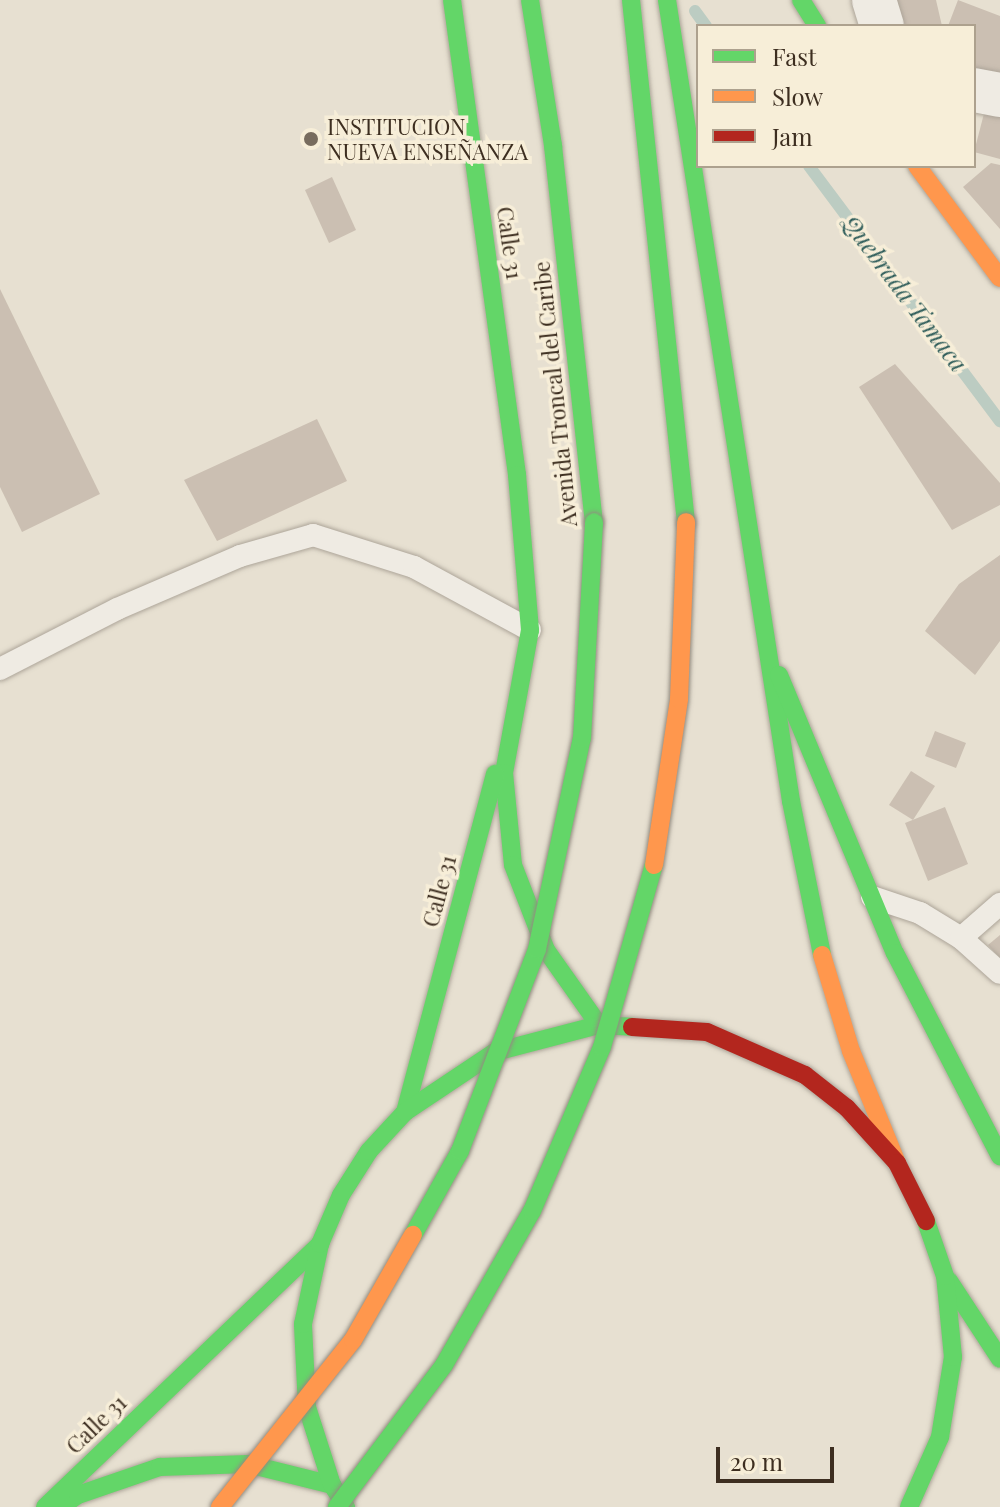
<!DOCTYPE html>
<html>
<head>
<meta charset="utf-8">
<style>
	body { margin:0 }
	#map { position:relative; width:1000px; height:1507px; overflow:hidden; background:#e7e0d1; font-family:"Playfair Display",serif }
	div>[style] { position:absolute }
	.stream>* { height:12px; margin:-6px; padding:0 6px; transform-origin:6px; border-radius:6px; background:#bcccc2 }
	.building>* { inset:0; background:#cbbfb2 }
	.roads { filter:drop-shadow(0 0 2px #ada599) drop-shadow(0 0 2px #ada599) }
	.lane>* { height:22px; margin:-11px; padding:0 11px; transform-origin:11px; border-radius:11px; background:#efebe3 }
	.street>* { height:44px; margin:-22px; padding:0 22px; transform-origin:22px; border-radius:22px; background:#efebe3 }
	.fast>* { height:18px; margin:-9px; padding:0 9px; transform-origin:9px; border-radius:9px; background:#63d668 }
	.slow>* { height:18px; margin:-9px; padding:0 9px; transform-origin:9px; border-radius:9px; background:#ff974d }
	.jam>* { height:18px; margin:-9px; padding:0 9px; transform-origin:9px; border-radius:9px; background:#b3261e }
	.bridges { filter:drop-shadow(0 0 2px #928b80) drop-shadow(0 0 2px #928b80) }
	.fast-bridge>* { height:18px; margin:-9px; padding:0 9px; transform-origin:9px; border-radius:9px; background:#63d668 }
	.slow-bridge>* { height:18px; margin:-9px; padding:0 9px; transform-origin:9px; border-radius:9px; background:#ff974d }
	.dots>* { width:22px; height:22px; translate:-50% -50%; box-sizing:border-box; border:4px solid #f7eed8; border-radius:50% }
	span { translate:-50% -50%; white-space:nowrap; text-align:center; line-height:1.15; -webkit-text-stroke:7px #f7eed8; paint-order:stroke }
	.poi-label { font-size:22px; color:#3d2e20 }
	.left { translate:0 -50%; text-align:left }
	.street-label { font-size:22px; color:#3d2e20 }
	.water-label { font-size:24px; color:#2f5d5a; font-style:italic }
	.legend { position:absolute; left:696px; top:24px; width:280px; height:144px; box-sizing:border-box; background:#f7eed8; border:2px solid #ada18e; margin:0; padding:10px 14px; list-style:none; font-size:24px; color:#3d2e20 }
	.legend li { display:flex; align-items:center; gap:16px; height:40px }
	.legend b { width:40px; border:2px solid #ada18e }
	.scale { position:absolute; left:716px; top:1447px; width:118px; height:36px; box-sizing:border-box; border:4px solid #3d2e20; border-top:0; padding-left:10px; font-size:24px; line-height:28px; white-space:nowrap; color:#3d2e20; -webkit-text-stroke:6px #f7eed8; paint-order:stroke }
</style>
</head>
<body>
<div id="map">
	<div class="stream">
		<div style="left:695px;top:11px;width:19px;rotate:54deg"></div>
		<div style="left:809px;top:166px;width:319px;rotate:53.2deg"></div>
	</div>
	<div class="building">
		<div style="clip-path:polygon(891px 0,936px 0,942px 26px,897px 26px)"></div>
		<div style="clip-path:polygon(958px 0,1000px 16px,1000px 80px,974px 71px,974px 26px,948px 26px)"></div>
		<div style="clip-path:polygon(987px 102px,1000px 106px,1000px 159px,974px 152px)"></div>
		<div style="clip-path:polygon(991px 163px,1000px 165px,1000px 229px,963px 187px)"></div>
		<div style="clip-path:polygon(332px 177px,356px 230px,329px 243px,305px 190px)"></div>
		<div style="clip-path:polygon(0 289px,100px 494px,22px 532px,0 487px)"></div>
		<div style="clip-path:polygon(895px 364px,1000px 483px,1000px 505px,952px 530px,859px 387px)"></div>
		<div style="clip-path:polygon(317px 419px,347px 481px,217px 541px,184px 480px)"></div>
		<div style="clip-path:polygon(1000px 555px,1000px 641px,975px 675px,925px 631px,959px 584px)"></div>
		<div style="clip-path:polygon(935px 731px,966px 743px,956px 768px,925px 756px)"></div>
		<div style="clip-path:polygon(911px 771px,935px 786px,913px 820px,889px 805px)"></div>
		<div style="clip-path:polygon(945px 807px,968px 864px,928px 881px,905px 823px)"></div>
		<div style="clip-path:polygon(1000px 935px,1000px 958px,988px 945px)"></div>
	</div>
	<div class="roads">
		<div class="lane">
			<div style="left:0;top:669px;width:131px;rotate:-27.1deg"></div>
			<div style="left:117px;top:609px;width:134px;rotate:-23.3deg"></div>
			<div style="left:240px;top:556px;width:76px;rotate:-16deg"></div>
			<div style="left:313px;top:535px;width:106px;rotate:17.6deg"></div>
			<div style="left:414px;top:567px;width:132px;rotate:28.5deg"></div>
			<div style="left:872px;top:897px;width:51px;rotate:18.4deg"></div>
			<div style="left:920px;top:913px;width:48px;rotate:31.4deg"></div>
			<div style="left:961px;top:938px;width:52px;rotate:41.9deg"></div>
			<div style="left:961px;top:938px;width:52px;rotate:-41.1deg"></div>
		</div>
		<div class="street">
			<div style="left:874px;top:0;width:27px;rotate:73deg"></div>
			<div style="left:974px;top:90px;width:26px;rotate:11deg"></div>
		</div>
		<div class="fast">
			<div style="left:452px;top:0;width:479px;rotate:82.2deg"></div>
			<div style="left:517px;top:475px;width:156px;rotate:85.2deg"></div>
			<div style="left:530px;top:630px;width:145px;rotate:100.3deg"></div>
			<div style="left:504px;top:773px;width:92px;rotate:84.4deg"></div>
			<div style="left:513px;top:865px;width:91px;rotate:68.8deg"></div>
			<div style="left:546px;top:950px;width:92px;rotate:54.8deg"></div>
			<div style="left:530px;top:0;width:148px;rotate:81deg"></div>
			<div style="left:553px;top:146px;width:378px;rotate:83.8deg"></div>
			<div style="left:631px;top:0;width:525px;rotate:83.99deg"></div>
			<div style="left:667px;top:0;width:811px;rotate:81.2deg"></div>
			<div style="left:791px;top:801px;width:157px;rotate:78.6deg"></div>
			<div style="left:801px;top:0;width:31px;rotate:58deg"></div>
			<div style="left:779px;top:675px;width:301px;rotate:67.4deg"></div>
			<div style="left:895px;top:953px;width:229px;rotate:62.7deg"></div>
			<div style="left:405px;top:1112px;width:350px;rotate:-75.1deg"></div>
			<div style="left:949px;top:1281px;width:93px;rotate:56.8deg"></div>
			<div style="left:62px;top:1506px;width:19px;rotate:-35deg"></div>
			<div style="left:78px;top:1495px;width:87px;rotate:-18.9deg"></div>
			<div style="left:160px;top:1467px;width:88px;rotate:-2deg"></div>
			<div style="left:248px;top:1464px;width:87px;rotate:14deg"></div>
			<div style="left:45px;top:1507px;width:381px;rotate:-43.7deg"></div>
			<div style="left:346px;top:1507px;width:26px;rotate:-122deg"></div>
			<div style="left:332px;top:1485px;width:82px;rotate:-107.8deg"></div>
			<div style="left:307px;top:1407px;width:83px;rotate:-92.8deg"></div>
			<div style="left:303px;top:1324px;width:82px;rotate:-78deg"></div>
			<div style="left:320px;top:1244px;width:53px;rotate:-66.8deg"></div>
			<div style="left:341px;top:1195px;width:52px;rotate:-57.5deg"></div>
			<div style="left:369px;top:1151px;width:53px;rotate:-47.3deg"></div>
			<div style="left:405px;top:1112px;width:108px;rotate:-33.7deg"></div>
			<div style="left:495px;top:1052px;width:107px;rotate:-14.6deg"></div>
			<div style="left:599px;top:1025px;width:33px;rotate:3deg"></div>
			<div style="left:909px;top:1507px;width:77px;rotate:-66.1deg"></div>
			<div style="left:940px;top:1437px;width:81px;rotate:-80.8deg"></div>
			<div style="left:953px;top:1357px;width:81px;rotate:-95.6deg"></div>
			<div style="left:945px;top:1276px;width:58px;rotate:-109.1deg"></div>
		</div>
		<div class="slow">
			<div style="left:917px;top:166px;width:139px;rotate:53.5deg"></div>
			<div style="left:822px;top:955px;width:100px;rotate:73.2deg"></div>
			<div style="left:851px;top:1051px;width:121px;rotate:67.7deg"></div>
		</div>
		<div class="jam">
			<div style="left:632px;top:1027px;width:75px;rotate:3.8deg"></div>
			<div style="left:707px;top:1032px;width:107px;rotate:23.7deg"></div>
			<div style="left:805px;top:1075px;width:53px;rotate:38.2deg"></div>
			<div style="left:847px;top:1108px;width:74px;rotate:47.7deg"></div>
			<div style="left:897px;top:1163px;width:65px;rotate:63.4deg"></div>
		</div>
	</div>
	<div class="bridges">
		<div class="fast-bridge">
			<div style="left:413px;top:1235px;width:96px;rotate:-60.8deg"></div>
			<div style="left:460px;top:1151px;width:216px;rotate:-69.1deg"></div>
			<div style="left:537px;top:949px;width:216px;rotate:-78deg"></div>
			<div style="left:582px;top:738px;width:216px;rotate:-86.8deg"></div>
			<div style="left:337px;top:1507px;width:178px;rotate:-53deg"></div>
			<div style="left:444px;top:1365px;width:177px;rotate:-60.3deg"></div>
			<div style="left:532px;top:1211px;width:178px;rotate:-66.9deg"></div>
			<div style="left:602px;top:1047px;width:189px;rotate:-74.1deg"></div>
		</div>
		<div class="slow-bridge">
			<div style="left:654px;top:865px;width:168px;rotate:-81.4deg"></div>
			<div style="left:679px;top:699px;width:177px;rotate:-87.7deg"></div>
			<div style="left:220px;top:1507px;width:213px;rotate:-51.5deg"></div>
			<div style="left:353px;top:1340px;width:121px;rotate:-60.3deg"></div>
		</div>
	</div>
	<div class="dots">
		<div style="left:311px;top:139px;background:#786c5e"></div>
	</div>
	<div class="poi-label">
		<span class="left" style="left:327px;top:139px">INSTITUCION<br>NUEVA ENSEÑANZA</span>
	</div>
	<div class="street-label">
		<span style="left:510px;top:243px;rotate:82deg">Calle 31</span>
		<span style="left:555px;top:394px;rotate:-96deg">Avenida Troncal del Caribe</span>
		<span style="left:439px;top:891px;rotate:-75deg">Calle 31</span>
		<span style="left:96px;top:1424px;rotate:-44deg">Calle 31</span>
	</div>
	<div class="water-label">
		<span style="left:905px;top:293px;rotate:53deg">Quebrada Tamaca</span>
	</div>
	<ul class="legend">
	<li><b style="height:10px;background:#63d668"></b>Fast</li>
	<li><b style="height:10px;background:#ff974d"></b>Slow</li>
	<li><b style="height:10px;background:#b3261e"></b>Jam</li>
	</ul>
	<div class="scale">20 m</div>
</div>
</body>
</html>
